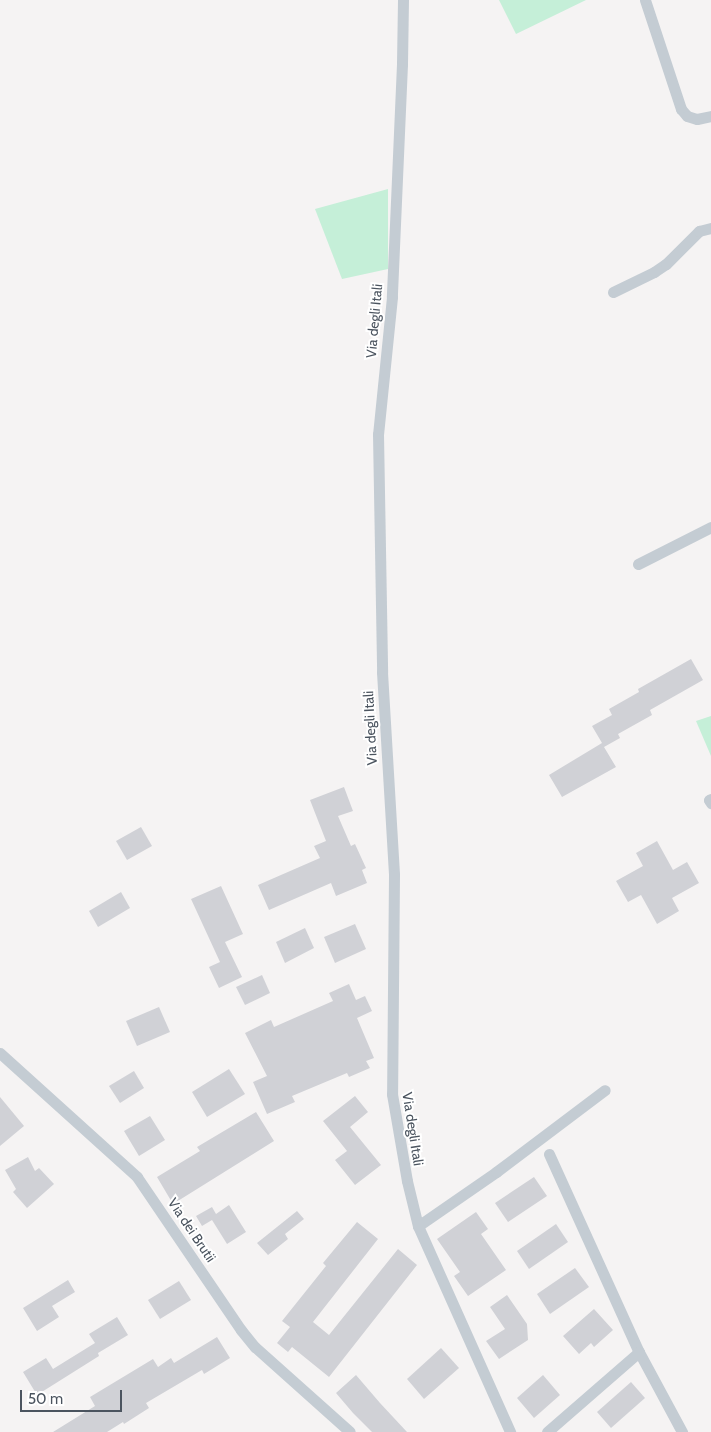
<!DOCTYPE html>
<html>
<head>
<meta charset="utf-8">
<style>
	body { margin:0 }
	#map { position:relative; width:711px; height:1432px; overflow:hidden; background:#f5f3f3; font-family:Cabin,sans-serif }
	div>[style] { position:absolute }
	.green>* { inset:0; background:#c5efd8 }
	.building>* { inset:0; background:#d0d1d6 }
	.minor>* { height:11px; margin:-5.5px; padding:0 5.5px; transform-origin:5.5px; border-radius:5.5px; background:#c4ccd3 }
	span { translate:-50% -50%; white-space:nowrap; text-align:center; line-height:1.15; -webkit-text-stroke:4px #fff; paint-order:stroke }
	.street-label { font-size:14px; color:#4b545f }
	.scale { position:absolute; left:20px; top:1390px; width:102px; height:22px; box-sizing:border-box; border:2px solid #4b545f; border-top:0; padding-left:6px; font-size:15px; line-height:18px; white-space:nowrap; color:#4b545f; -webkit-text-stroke:4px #fff; paint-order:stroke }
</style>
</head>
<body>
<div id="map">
	<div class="green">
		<div style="clip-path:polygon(499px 0,586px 0,516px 34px)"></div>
		<div style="clip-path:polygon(388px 189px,388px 269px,342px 279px,315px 209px)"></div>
		<div style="clip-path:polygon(711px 716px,711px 756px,696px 721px)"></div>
	</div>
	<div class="building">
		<div style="clip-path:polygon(691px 659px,703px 680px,650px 710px,652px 715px,618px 734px,620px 738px,604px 747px,616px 767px,562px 797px,549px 775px,602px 743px,592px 726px,612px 715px,609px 709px,639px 692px,638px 689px)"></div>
		<div style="clip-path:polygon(344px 787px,353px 811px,338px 816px,351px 846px,355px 844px,366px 868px,362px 870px,367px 883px,336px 896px,331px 883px,269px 910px,258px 885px,320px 858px,314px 846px,326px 841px,310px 800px)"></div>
		<div style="clip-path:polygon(141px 827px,152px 846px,127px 860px,116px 841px)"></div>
		<div style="clip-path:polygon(657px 841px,673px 870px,687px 862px,699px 883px,672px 898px,679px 911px,657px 924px,641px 895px,628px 902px,616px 881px,643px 866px,636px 853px)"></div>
		<div style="clip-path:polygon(221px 886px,243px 934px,225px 942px,242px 977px,219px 988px,209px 967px,220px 962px,191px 899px)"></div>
		<div style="clip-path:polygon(121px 892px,130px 908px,98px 927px,89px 911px)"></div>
		<div style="clip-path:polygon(355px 924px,366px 949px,335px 963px,324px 937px)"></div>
		<div style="clip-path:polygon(305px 928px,314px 948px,285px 963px,276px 942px)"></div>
		<div style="clip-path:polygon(262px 975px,270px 993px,245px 1005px,236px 987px)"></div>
		<div style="clip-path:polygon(349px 984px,356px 1000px,365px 996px,372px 1011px,357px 1018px,374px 1058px,366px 1061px,370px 1068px,349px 1077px,347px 1073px,292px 1096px,295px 1102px,267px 1114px,253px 1082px,267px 1076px,245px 1033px,271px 1020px,274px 1027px,333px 1001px,329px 993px)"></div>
		<div style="clip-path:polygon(159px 1007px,170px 1032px,137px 1046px,126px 1021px)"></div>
		<div style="clip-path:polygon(229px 1069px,245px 1094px,207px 1117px,192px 1092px)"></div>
		<div style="clip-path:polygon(134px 1071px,144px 1088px,120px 1103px,109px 1086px)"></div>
		<div style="clip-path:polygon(355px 1096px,368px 1112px,350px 1127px,381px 1165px,355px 1185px,335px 1160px,347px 1151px,323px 1121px)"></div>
		<div style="clip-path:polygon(0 1097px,24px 1126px,0 1146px)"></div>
		<div style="clip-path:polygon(256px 1112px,274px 1141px,173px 1204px,157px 1177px,200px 1151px,197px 1147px)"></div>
		<div style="clip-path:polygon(150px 1116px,165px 1140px,139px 1156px,124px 1131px)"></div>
		<div style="clip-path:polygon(28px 1157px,35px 1171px,39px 1168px,54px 1184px,27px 1208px,13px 1192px,16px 1189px,5px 1170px)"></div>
		<div style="clip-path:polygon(534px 1177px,547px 1196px,508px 1222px,495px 1203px)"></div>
		<div style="clip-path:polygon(229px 1205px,246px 1232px,227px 1244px,212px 1220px,202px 1226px,196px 1216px,212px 1207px,216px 1214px)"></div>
		<div style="clip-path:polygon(297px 1211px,304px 1219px,285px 1234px,288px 1239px,268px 1255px,257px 1243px)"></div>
		<div style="clip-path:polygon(476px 1212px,488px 1229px,481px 1234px,506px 1270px,468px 1296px,454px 1276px,460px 1272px,437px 1239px)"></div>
		<div style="clip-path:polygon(357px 1222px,378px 1239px,313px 1322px,329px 1335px,398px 1249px,417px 1265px,329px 1377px,292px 1347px,288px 1352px,277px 1343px,290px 1327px,282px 1321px,326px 1266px,323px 1263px)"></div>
		<div style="clip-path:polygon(556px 1224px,568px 1242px,529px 1269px,517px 1251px)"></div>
		<div style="clip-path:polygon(575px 1268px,589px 1287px,550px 1314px,537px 1294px)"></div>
		<div style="clip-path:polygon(68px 1280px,75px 1292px,52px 1306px,59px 1317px,37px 1331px,23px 1308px)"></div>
		<div style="clip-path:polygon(179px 1281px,191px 1300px,160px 1319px,148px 1300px)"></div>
		<div style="clip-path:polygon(507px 1295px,527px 1324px,528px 1340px,499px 1359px,486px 1341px,505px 1329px,490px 1307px)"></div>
		<div style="clip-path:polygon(594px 1309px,613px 1330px,594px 1347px,591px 1343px,579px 1354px,563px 1336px)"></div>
		<div style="clip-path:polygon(117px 1317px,128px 1335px,98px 1353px,99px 1356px,37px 1395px,23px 1372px,46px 1358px,53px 1369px,95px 1343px,89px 1334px)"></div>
		<div style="clip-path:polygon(217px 1337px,230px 1358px,204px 1374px,202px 1370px,146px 1403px,149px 1408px,124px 1424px,123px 1422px,107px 1432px,53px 1432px,95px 1406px,90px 1397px,153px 1359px,158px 1367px,171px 1358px,174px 1363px)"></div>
		<div style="clip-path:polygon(441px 1348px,459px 1368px,424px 1399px,407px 1379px)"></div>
		<div style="clip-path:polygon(356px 1375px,380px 1403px,407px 1432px,372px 1432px,353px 1413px,336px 1393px)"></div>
		<div style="clip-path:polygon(543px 1375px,560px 1395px,534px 1418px,517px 1398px)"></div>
		<div style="clip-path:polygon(631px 1382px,645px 1398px,611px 1428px,597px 1412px)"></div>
	</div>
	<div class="minor">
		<div style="left:403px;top:0;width:64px;rotate:90.9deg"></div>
		<div style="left:402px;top:64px;width:233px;rotate:92.5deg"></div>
		<div style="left:392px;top:297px;width:138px;rotate:95.8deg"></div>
		<div style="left:378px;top:434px;width:238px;rotate:89deg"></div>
		<div style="left:382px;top:672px;width:203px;rotate:86.6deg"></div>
		<div style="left:394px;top:875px;width:219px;rotate:90.5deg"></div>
		<div style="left:392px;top:1094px;width:88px;rotate:80.2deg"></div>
		<div style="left:407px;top:1181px;width:46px;rotate:76.3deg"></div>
		<div style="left:418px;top:1226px;width:226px;rotate:65.9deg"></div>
		<div style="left:645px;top:0;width:115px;rotate:71.7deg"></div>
		<div style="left:681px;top:109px;width:9px;rotate:49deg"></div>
		<div style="left:687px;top:116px;width:10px;rotate:17deg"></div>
		<div style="left:697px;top:119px;width:14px;rotate:-12deg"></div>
		<div style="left:613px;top:292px;width:46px;rotate:-26deg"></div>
		<div style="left:654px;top:272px;width:14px;rotate:-34deg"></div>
		<div style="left:666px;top:264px;width:47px;rotate:-45deg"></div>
		<div style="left:699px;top:231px;width:12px;rotate:-14deg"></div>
		<div style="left:638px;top:564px;width:82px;rotate:-26.9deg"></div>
		<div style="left:711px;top:799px;width:2px;rotate:153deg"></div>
		<div style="left:709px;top:800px;width:4px;rotate:56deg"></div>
		<div style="left:0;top:1053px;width:185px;rotate:42.1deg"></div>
		<div style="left:137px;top:1177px;width:185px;rotate:55.8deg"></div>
		<div style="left:241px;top:1330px;width:22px;rotate:51deg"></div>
		<div style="left:255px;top:1347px;width:127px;rotate:41.8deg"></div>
		<div style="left:549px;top:1154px;width:217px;rotate:65.6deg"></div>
		<div style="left:639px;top:1352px;width:91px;rotate:61.7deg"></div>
		<div style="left:418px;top:1226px;width:95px;rotate:-34.7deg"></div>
		<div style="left:496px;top:1172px;width:136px;rotate:-37deg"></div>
		<div style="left:547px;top:1432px;width:122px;rotate:-41deg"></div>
	</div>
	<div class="street-label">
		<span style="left:374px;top:321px;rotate:-85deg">Via degli Itali</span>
		<span style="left:370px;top:728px;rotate:-93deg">Via degli Itali</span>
		<span style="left:413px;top:1129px;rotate:81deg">Via degli Itali</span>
		<span style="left:192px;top:1230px;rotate:56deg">Via dei Brutii</span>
	</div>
	<div class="scale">50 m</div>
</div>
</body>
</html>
